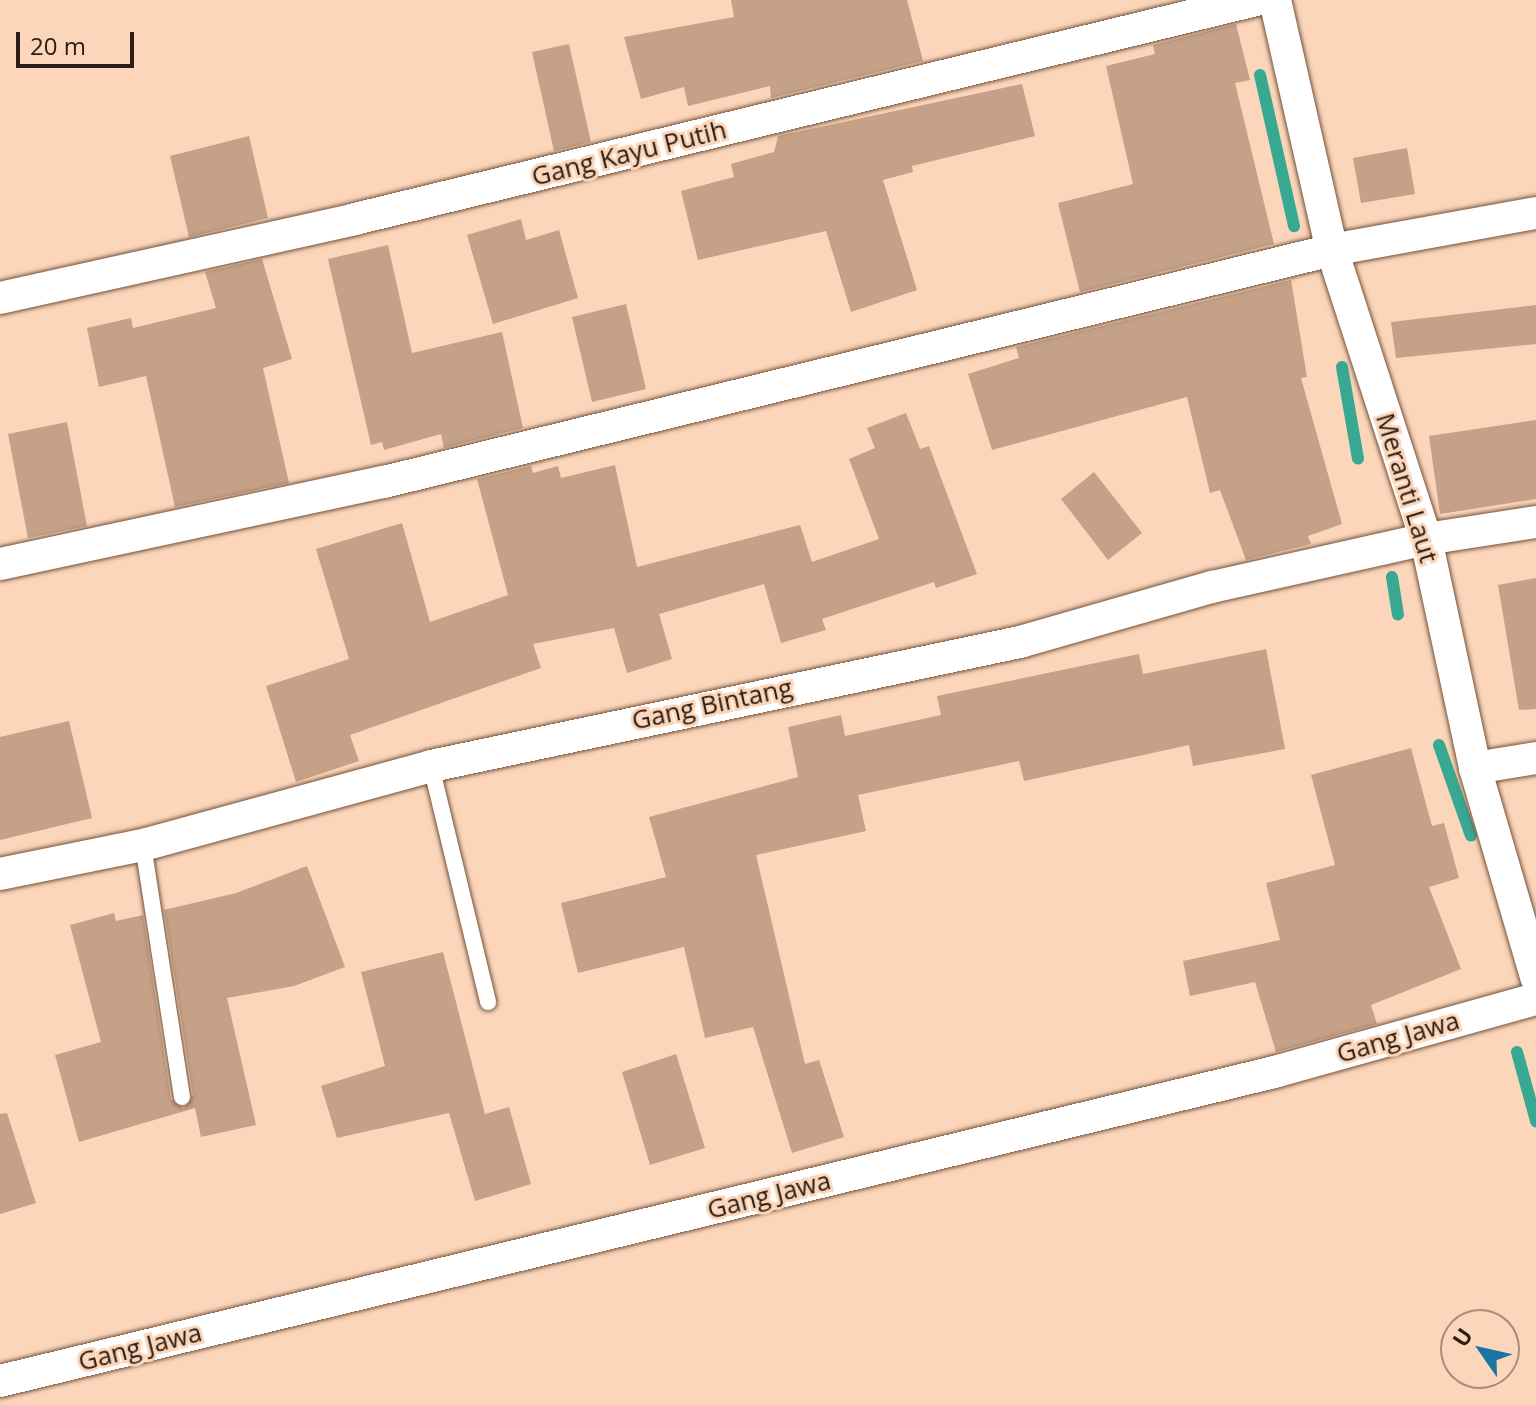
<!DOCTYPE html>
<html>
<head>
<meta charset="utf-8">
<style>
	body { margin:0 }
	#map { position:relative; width:1536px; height:1405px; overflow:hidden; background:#fcd6ba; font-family:"Open Sans",sans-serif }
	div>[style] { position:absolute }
	.stream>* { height:12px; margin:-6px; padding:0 6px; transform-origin:6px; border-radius:6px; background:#38a892 }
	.building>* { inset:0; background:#c5a187 }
	.roads { filter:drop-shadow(0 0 2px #73523a) drop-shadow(0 0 2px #73523a) }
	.service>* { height:16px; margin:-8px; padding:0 8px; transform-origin:8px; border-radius:8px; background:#fff }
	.minor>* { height:32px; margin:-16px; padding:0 16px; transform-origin:16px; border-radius:16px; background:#fff }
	span { translate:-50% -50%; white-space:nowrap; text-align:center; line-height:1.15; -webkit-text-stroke:6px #fcd6ba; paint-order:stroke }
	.street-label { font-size:26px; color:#2b1d13 }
	.north { position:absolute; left:1440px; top:1309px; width:80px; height:80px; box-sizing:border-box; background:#fcd6ba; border:2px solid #a88c77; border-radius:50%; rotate:304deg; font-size:22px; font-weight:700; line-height:32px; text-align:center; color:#2b1d13 }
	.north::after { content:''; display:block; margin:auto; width:28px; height:36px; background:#1a75a3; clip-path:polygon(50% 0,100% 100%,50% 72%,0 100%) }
	.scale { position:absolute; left:16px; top:32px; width:118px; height:36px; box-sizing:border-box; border:4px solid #2b1d13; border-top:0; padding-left:10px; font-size:24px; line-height:28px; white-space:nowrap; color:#2b1d13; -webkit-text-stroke:6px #fcd6ba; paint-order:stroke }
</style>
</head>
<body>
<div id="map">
	<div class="stream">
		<div style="left:1260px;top:75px;width:155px;rotate:77.3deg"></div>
		<div style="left:1342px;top:367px;width:93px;rotate:80.1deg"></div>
		<div style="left:1392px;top:577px;width:38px;rotate:81deg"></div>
		<div style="left:1439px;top:745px;width:96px;rotate:70.6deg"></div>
		<div style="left:1517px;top:1052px;width:72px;rotate:74.6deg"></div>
	</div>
	<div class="building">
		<div style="clip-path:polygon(731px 0,907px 0,923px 61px,771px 98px,770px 86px,688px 106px,684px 87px,641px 99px,624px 37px,734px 17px)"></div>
		<div style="clip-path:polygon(1236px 24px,1250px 80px,1235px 83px,1274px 244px,1080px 292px,1058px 203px,1133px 184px,1106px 66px,1155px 54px,1153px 45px)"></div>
		<div style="clip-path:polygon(569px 44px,591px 142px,554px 151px,532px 52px)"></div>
		<div style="clip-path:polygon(1022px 84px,1035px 136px,912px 166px,913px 172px,883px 180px,917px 290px,851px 312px,826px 231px,698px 260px,681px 191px,734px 177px,731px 164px,774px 152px,778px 136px)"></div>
		<div style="clip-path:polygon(249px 136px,268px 218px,189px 237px,170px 156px)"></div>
		<div style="clip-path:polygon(1407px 148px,1415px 194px,1361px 203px,1353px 158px)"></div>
		<div style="clip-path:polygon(521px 219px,526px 240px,559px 230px,578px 298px,493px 324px,467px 235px)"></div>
		<div style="clip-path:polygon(388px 245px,412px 353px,502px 332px,523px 428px,444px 448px,441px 434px,384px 450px,382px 442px,371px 445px,328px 259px)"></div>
		<div style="clip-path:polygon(262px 259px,292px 359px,263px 368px,289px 483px,175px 507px,146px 376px,99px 387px,87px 328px,131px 318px,133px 328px,216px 308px,205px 272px)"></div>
		<div style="clip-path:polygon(1291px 280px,1307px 377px,1301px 378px,1342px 524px,1308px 536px,1311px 544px,1246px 560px,1220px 490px,1210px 493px,1187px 397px,992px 450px,968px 374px,1019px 358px,1016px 347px)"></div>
		<div style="clip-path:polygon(626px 304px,646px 389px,592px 402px,572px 317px)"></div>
		<div style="clip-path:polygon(1536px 305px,1536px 344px,1396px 358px,1391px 322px)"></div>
		<div style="clip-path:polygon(906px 413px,920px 449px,929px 446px,977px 574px,936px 588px,934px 582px,822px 619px,826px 630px,781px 643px,764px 584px,659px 614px,672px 659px,627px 673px,614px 628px,533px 644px,541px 668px,350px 735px,359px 761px,296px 782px,266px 686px,349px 659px,316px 549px,402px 523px,430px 622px,508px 595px,477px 479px,531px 466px,533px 473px,558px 466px,561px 478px,615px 465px,637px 567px,800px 525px,812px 562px,879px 539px,849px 459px,875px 448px,867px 428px)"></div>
		<div style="clip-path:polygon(1536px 420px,1536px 499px,1440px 514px,1429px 436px)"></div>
		<div style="clip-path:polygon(67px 422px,87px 526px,28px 538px,8px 434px)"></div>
		<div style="clip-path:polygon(1094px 472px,1142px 533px,1108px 560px,1061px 499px)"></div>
		<div style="clip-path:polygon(1536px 578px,1536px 709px,1519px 710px,1498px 585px)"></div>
		<div style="clip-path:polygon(1266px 649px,1285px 749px,1193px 766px,1189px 745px,1024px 781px,1019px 761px,858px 795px,866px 831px,756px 855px,805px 1064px,819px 1060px,844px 1137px,792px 1153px,753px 1027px,705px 1038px,684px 947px,578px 973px,561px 903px,666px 877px,649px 817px,798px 777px,788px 727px,841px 715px,845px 736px,941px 715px,937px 696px,1139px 654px,1143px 674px)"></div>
		<div style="clip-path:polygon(69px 721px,92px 818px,0 840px,0 737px)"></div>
		<div style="clip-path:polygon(1411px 748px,1432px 826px,1444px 823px,1459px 878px,1429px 887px,1461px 969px,1371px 1005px,1377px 1024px,1276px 1052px,1255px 982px,1190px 996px,1183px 961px,1280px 940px,1266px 883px,1335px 865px,1311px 775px)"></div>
		<div style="clip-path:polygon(307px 866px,345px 967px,294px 986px,227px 998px,256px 1125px,201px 1137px,195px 1108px,79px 1142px,55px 1055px,101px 1042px,70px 925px,114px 913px,116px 921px,143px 915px,171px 1099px,184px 1108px,193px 1095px,164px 910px,236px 893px)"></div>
		<div style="clip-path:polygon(443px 952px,485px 1114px,509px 1107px,531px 1184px,475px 1201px,449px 1113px,337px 1138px,321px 1086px,385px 1066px,361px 972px)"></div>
		<div style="clip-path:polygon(676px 1054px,705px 1148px,650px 1165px,622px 1072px)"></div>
		<div style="clip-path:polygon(7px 1113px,36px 1203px,0 1214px,0 1114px)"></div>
	</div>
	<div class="roads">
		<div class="service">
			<div style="left:431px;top:766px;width:243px;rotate:76.4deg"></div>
			<div style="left:143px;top:845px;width:255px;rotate:81.2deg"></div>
		</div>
		<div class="minor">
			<div style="left:1275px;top:0;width:256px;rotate:77.2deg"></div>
			<div style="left:1332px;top:250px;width:304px;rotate:72deg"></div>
			<div style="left:1426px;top:539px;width:234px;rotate:77.9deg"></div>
			<div style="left:1475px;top:768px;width:218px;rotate:73.7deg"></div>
			<div style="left:0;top:298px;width:364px;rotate:-12.5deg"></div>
			<div style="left:355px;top:219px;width:927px;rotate:-13.66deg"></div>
			<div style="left:0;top:564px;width:393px;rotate:-12.1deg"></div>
			<div style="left:384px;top:482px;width:976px;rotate:-13.75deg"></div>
			<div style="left:1332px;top:250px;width:207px;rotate:-10.3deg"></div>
			<div style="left:1475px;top:768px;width:62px;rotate:-9.3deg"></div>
			<div style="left:0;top:874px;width:146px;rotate:-11.5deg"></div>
			<div style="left:143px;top:845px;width:299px;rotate:-15.3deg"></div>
			<div style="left:431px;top:766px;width:602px;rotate:-11.89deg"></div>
			<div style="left:1020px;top:642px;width:200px;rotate:-16deg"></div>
			<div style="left:1212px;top:587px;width:219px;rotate:-12.6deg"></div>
			<div style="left:1426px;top:539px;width:111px;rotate:-8.8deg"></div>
			<div style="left:0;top:1381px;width:1311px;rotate:-13.63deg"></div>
			<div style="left:1274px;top:1072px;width:272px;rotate:-15.6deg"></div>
		</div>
	</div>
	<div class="street-label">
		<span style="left:629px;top:153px;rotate:-14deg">Gang Kayu Putih</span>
		<span style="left:1407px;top:488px;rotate:73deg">Meranti Laut</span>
		<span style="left:712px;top:704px;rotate:-12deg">Gang Bintang</span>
		<span style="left:1398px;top:1037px;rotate:-16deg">Gang Jawa</span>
		<span style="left:769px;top:1195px;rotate:-14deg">Gang Jawa</span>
		<span style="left:140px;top:1347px;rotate:-14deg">Gang Jawa</span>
	</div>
	<div class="north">U</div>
	<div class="scale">20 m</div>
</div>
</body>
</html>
